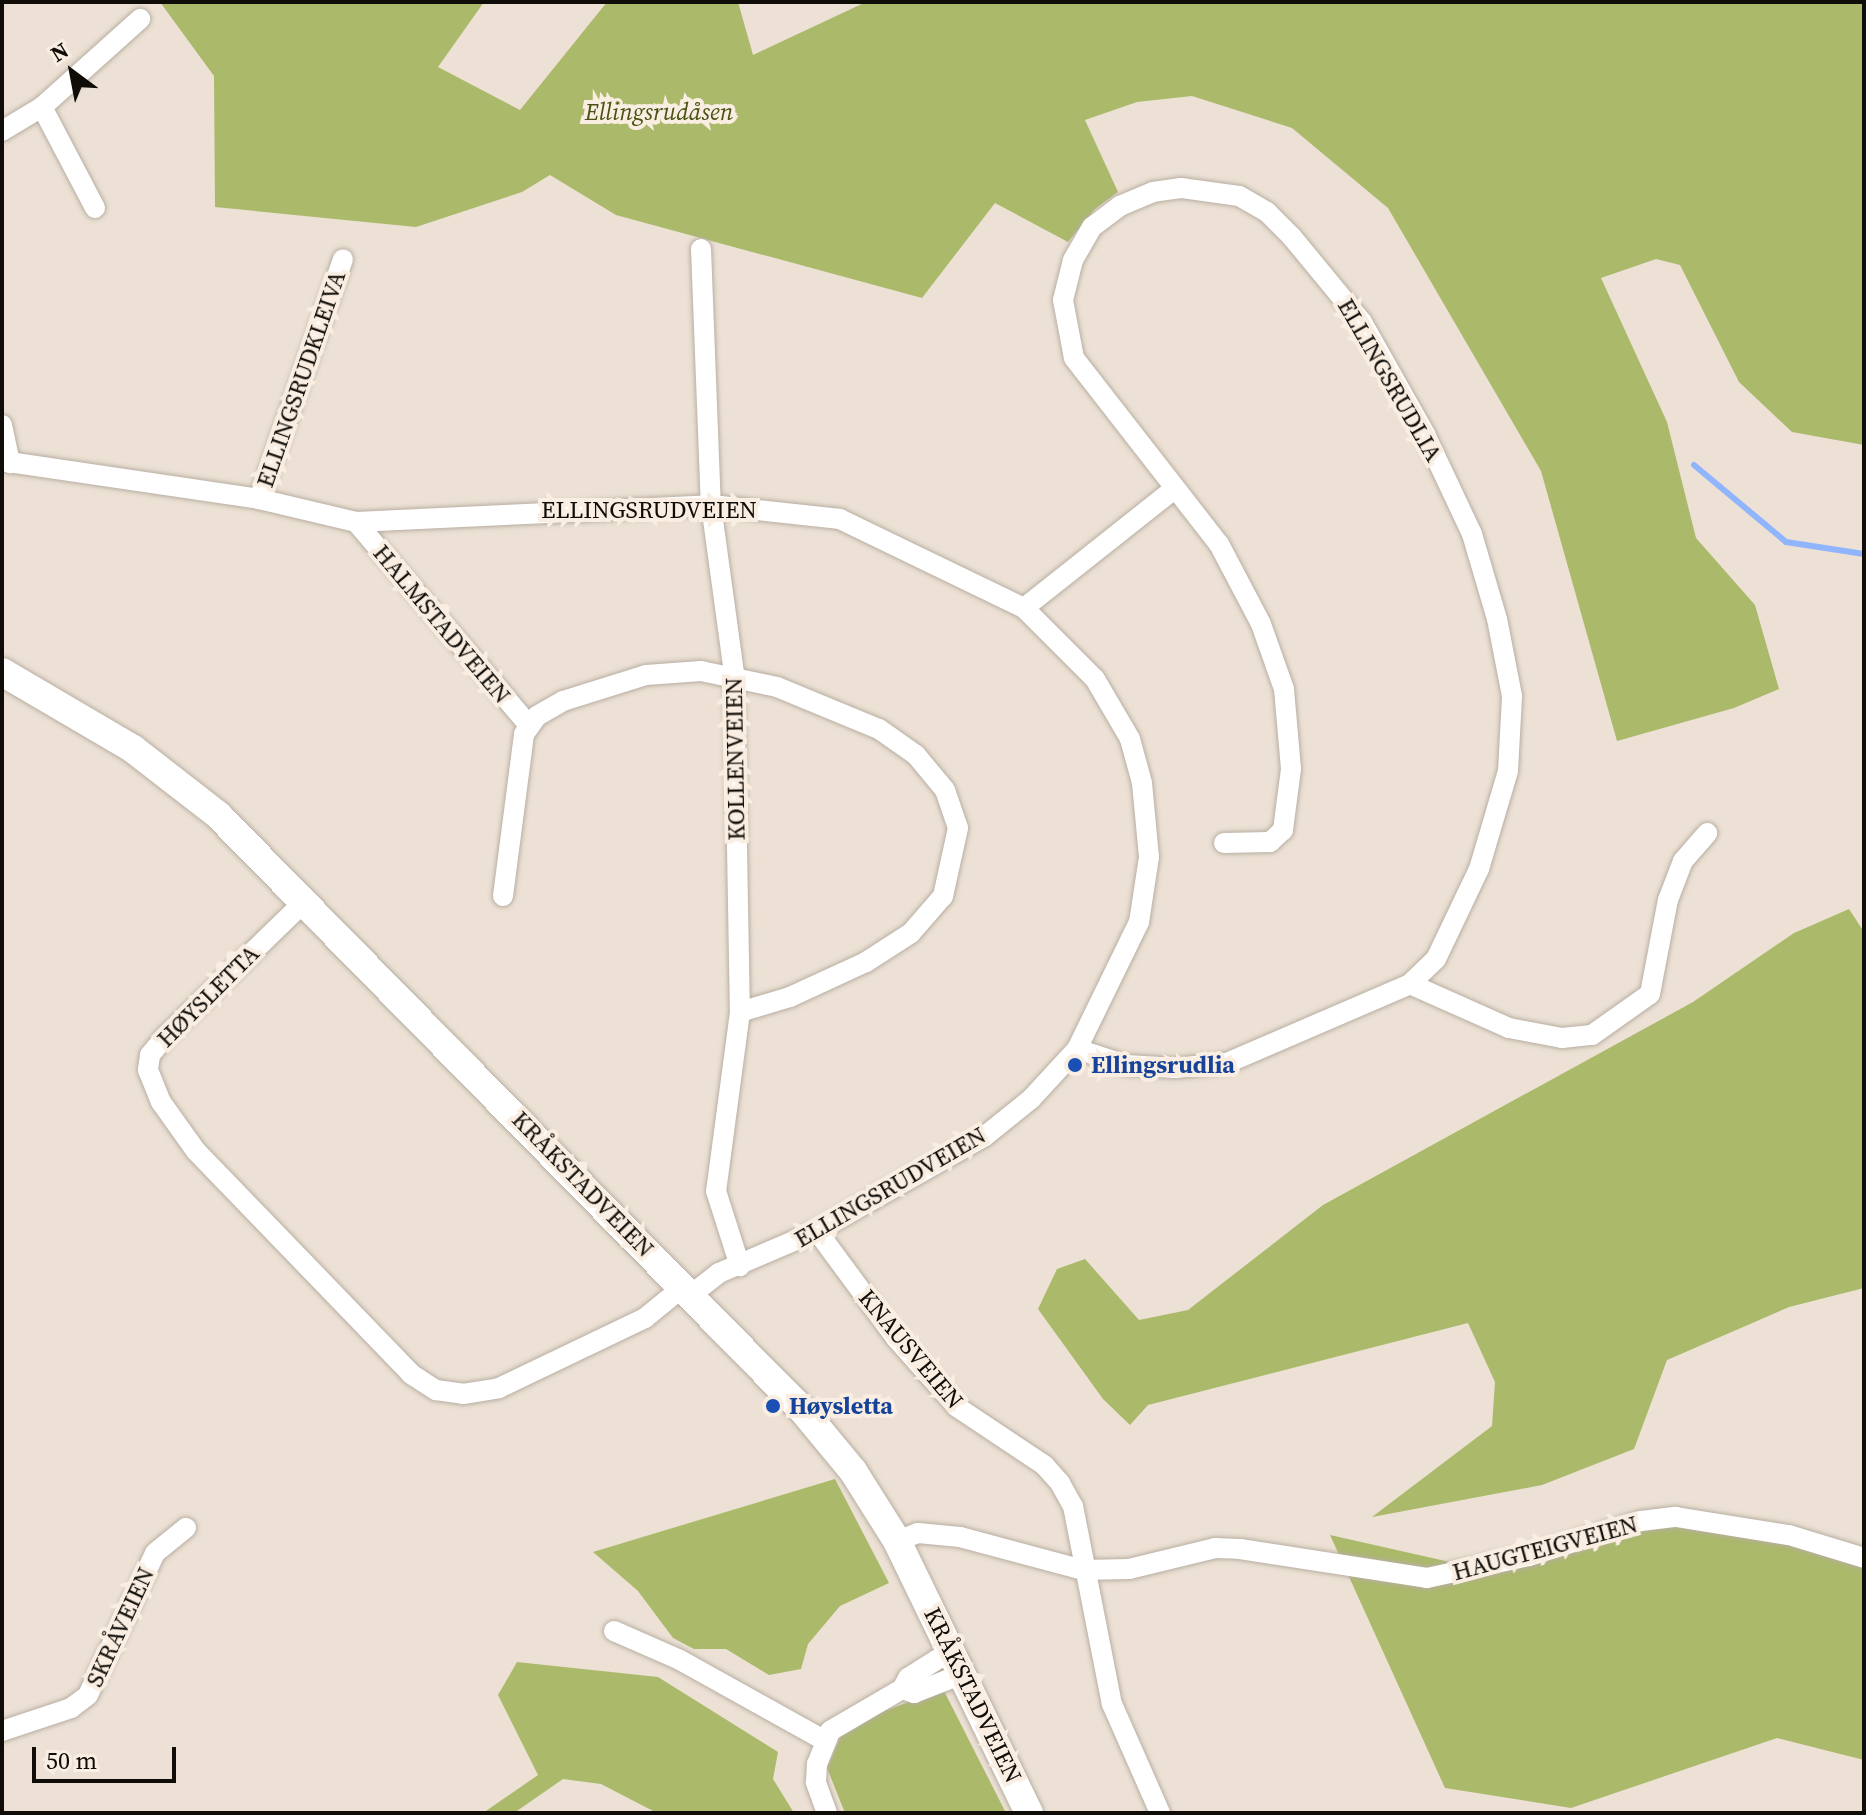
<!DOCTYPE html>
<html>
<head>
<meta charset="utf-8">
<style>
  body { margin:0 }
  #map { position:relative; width:1866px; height:1815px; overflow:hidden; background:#ece1d4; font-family:"Source Serif 4",serif }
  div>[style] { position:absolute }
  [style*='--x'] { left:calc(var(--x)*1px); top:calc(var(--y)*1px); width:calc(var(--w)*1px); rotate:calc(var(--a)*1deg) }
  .green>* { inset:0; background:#abb96b }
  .stream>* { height:6px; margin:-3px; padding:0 3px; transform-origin:3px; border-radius:3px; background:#90b5fd }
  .roads { filter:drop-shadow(0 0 2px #b8aea2) drop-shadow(0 0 2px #b8aea2) }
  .street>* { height:20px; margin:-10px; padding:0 10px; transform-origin:10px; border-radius:10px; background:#fff }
  .secondary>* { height:28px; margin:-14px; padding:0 14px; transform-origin:14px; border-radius:14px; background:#fff }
  .dots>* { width:22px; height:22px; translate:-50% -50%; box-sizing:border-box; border:4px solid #f9eee1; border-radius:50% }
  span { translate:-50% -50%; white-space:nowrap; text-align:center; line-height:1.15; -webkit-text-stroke:8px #f9eee1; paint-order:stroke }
  .park-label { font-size:24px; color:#4a5315; font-style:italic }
  .street-label { font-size:24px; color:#100d09 }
  .transit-label { font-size:24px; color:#164399; font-weight:700 }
  .left { translate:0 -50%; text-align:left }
  .frame { position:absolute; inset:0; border:4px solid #100d09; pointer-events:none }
  .north { position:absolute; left:32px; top:32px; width:80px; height:80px; -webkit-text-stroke:6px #f9eee1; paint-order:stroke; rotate:328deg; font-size:22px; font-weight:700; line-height:32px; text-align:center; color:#100d09 }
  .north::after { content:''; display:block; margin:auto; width:28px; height:36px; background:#100d09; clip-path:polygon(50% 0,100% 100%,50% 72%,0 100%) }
  .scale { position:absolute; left:32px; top:1747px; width:144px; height:36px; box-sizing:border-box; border:4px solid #100d09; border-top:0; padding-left:10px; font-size:24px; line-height:28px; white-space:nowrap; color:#100d09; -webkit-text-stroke:6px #f9eee1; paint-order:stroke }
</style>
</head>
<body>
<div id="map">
  <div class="green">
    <div style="clip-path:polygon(160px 2px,484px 2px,438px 67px,520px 110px,607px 2px,738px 2px,753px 55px,866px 2px,1864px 2px,1864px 445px,1792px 432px,1739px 382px,1680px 265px,1656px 259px,1601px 278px,1667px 422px,1696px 538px,1755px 605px,1779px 689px,1734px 708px,1617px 741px,1541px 471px,1388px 208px,1292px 128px,1192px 96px,1137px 102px,1085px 120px,1118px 192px,1095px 209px,1068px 242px,995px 203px,922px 298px,616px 215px,550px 175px,522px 192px,416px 227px,215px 207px,214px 76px)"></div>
    <div style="clip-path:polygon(1849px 909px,1864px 932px,1864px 1288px,1789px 1307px,1667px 1360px,1634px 1449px,1542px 1485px,1372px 1517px,1492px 1426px,1495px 1382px,1468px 1323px,1148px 1405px,1130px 1425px,1103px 1399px,1038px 1309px,1057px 1269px,1085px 1259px,1139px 1320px,1188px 1310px,1323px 1205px,1693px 1002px,1794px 933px)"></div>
    <div style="clip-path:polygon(835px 1479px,889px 1583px,840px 1606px,808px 1644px,801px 1669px,769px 1675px,726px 1649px,694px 1649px,673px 1638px,638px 1591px,593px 1552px)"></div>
    <div style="clip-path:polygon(1742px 1519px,1864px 1551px,1864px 1760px,1777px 1738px,1571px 1808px,1445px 1788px,1330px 1535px,1472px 1567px,1581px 1530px)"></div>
    <div style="clip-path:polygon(517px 1662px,658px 1677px,778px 1752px,773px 1779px,794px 1813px,657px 1813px,601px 1784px,563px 1779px,514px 1813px,483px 1813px,538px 1775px,498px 1695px)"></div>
    <div style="clip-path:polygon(943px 1689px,1006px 1813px,845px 1813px,827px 1768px,845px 1726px)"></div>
  </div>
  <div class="stream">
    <div style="--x:1694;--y:465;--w:120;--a:39.9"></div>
    <div style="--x:1786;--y:542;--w:79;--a:8.7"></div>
  </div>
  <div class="roads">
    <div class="street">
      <div style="--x:42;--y:107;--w:114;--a:62.3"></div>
      <div style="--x:2;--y:131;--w:47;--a:-31"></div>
      <div style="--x:42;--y:107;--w:132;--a:-41.9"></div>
      <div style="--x:701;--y:249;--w:256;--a:87.8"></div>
      <div style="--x:711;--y:505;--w:171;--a:82.2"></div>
      <div style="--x:734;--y:674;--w:338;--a:89"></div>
      <div style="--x:740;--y:1012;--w:181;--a:97.6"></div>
      <div style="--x:716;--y:1191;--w:79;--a:72.3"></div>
      <div style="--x:2;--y:425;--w:39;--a:78"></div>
      <div style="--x:2;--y:461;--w:260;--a:8.4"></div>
      <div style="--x:259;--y:499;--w:100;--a:13.3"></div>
      <div style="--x:356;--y:522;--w:355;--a:-2.7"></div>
      <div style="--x:711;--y:505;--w:130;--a:6.2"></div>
      <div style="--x:840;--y:519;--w:204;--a:25.8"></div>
      <div style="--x:1024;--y:608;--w:100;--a:45"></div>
      <div style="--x:1095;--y:679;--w:69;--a:59.7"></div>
      <div style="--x:1130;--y:739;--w:46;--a:74.7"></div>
      <div style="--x:1142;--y:783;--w:74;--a:84.6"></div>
      <div style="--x:1149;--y:857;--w:66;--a:98.7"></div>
      <div style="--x:1139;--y:922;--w:141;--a:116"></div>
      <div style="--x:1077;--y:1049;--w:68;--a:132.6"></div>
      <div style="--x:1031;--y:1099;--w:59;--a:141.2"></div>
      <div style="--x:985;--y:1136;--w:193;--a:150.5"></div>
      <div style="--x:817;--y:1231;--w:107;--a:156.8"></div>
      <div style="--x:719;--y:1273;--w:36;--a:142"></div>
      <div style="--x:259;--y:499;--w:254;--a:-70.7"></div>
      <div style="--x:356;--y:522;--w:267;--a:49.6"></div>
      <div style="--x:1024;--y:608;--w:191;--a:-38.4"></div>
      <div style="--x:503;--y:896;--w:163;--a:-82.6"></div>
      <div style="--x:524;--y:734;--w:22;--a:-54"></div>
      <div style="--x:537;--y:716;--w:30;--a:-30"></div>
      <div style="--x:563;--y:701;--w:87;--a:-17.4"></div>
      <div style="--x:646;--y:675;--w:55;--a:-4.2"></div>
      <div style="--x:701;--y:671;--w:78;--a:11.9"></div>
      <div style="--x:777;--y:687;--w:110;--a:22.4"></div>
      <div style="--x:879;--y:729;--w:45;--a:35.1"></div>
      <div style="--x:916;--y:755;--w:45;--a:50.4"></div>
      <div style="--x:945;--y:790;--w:40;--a:71.1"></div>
      <div style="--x:958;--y:828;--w:70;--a:102.4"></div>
      <div style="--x:943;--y:896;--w:49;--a:130.9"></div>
      <div style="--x:911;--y:933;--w:54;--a:147.2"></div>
      <div style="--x:866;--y:962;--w:84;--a:155.3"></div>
      <div style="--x:790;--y:997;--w:52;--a:163.3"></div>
      <div style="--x:305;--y:901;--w:195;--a:135.8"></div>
      <div style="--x:165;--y:1037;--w:23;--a:130"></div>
      <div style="--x:150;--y:1055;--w:15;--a:98"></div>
      <div style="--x:148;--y:1070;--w:35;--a:68"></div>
      <div style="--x:161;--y:1102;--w:60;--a:54.5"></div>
      <div style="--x:196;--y:1151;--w:310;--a:46"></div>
      <div style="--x:411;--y:1374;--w:30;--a:33"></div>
      <div style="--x:436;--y:1390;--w:27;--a:8"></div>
      <div style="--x:463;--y:1394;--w:36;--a:-9"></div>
      <div style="--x:499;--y:1388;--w:162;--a:-25.6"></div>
      <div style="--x:645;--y:1318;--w:49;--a:-39.2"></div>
      <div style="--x:1410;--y:984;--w:108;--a:24"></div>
      <div style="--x:1509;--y:1028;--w:54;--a:10.7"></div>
      <div style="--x:1562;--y:1038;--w:30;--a:-6"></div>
      <div style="--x:1592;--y:1035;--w:71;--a:-35.3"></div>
      <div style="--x:1650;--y:994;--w:96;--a:-79.2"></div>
      <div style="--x:1668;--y:900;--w:42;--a:-69"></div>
      <div style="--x:1683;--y:861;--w:37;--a:-49"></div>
      <div style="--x:1077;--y:1049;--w:52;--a:18.1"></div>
      <div style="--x:1126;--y:1065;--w:49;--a:3.5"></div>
      <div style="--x:1175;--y:1068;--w:52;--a:-5.5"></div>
      <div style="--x:1227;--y:1063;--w:199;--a:-23.3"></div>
      <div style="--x:1410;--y:984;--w:36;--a:-44"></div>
      <div style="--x:1436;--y:959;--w:100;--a:-64.5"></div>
      <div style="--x:1479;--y:869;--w:102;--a:-73.5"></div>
      <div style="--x:1508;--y:771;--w:75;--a:-86.9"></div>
      <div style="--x:1512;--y:696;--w:78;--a:-101"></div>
      <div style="--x:1497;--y:619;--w:89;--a:-106.4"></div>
      <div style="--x:1472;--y:534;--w:110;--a:-115.2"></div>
      <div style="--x:1425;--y:434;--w:129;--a:-119.4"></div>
      <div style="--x:1362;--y:322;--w:110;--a:-129.5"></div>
      <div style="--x:1292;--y:237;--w:35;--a:-135"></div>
      <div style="--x:1267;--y:212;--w:32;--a:-150"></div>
      <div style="--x:1239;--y:196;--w:59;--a:-172.1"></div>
      <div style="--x:1181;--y:188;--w:28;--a:172"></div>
      <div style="--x:1153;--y:192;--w:36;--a:157"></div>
      <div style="--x:1120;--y:206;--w:35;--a:143"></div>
      <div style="--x:1092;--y:227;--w:38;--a:120"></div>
      <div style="--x:1073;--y:260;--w:41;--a:104"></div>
      <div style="--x:1063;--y:300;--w:59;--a:79.3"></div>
      <div style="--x:1074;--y:358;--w:236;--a:52.1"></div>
      <div style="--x:1219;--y:544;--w:90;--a:62.3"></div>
      <div style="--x:1261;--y:624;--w:69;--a:70.5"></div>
      <div style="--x:1284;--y:689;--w:80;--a:85"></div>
      <div style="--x:1291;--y:769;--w:62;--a:97.5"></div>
      <div style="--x:1283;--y:830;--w:18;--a:137"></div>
      <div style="--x:1270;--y:842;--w:46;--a:178.8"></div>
      <div style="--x:817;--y:1231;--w:133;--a:53.6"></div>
      <div style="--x:896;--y:1338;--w:92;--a:48.5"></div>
      <div style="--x:957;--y:1407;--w:105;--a:33.7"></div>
      <div style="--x:1044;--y:1465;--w:24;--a:48"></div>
      <div style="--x:1060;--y:1483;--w:26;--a:61"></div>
      <div style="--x:1073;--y:1506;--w:202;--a:78.9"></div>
      <div style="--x:1112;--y:1704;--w:119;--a:66.2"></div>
      <div style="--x:897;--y:1541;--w:22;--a:-21"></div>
      <div style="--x:918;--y:1533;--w:42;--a:5.4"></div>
      <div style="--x:960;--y:1537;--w:127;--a:15"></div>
      <div style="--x:1083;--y:1570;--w:46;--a:-1.2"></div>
      <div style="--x:1129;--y:1569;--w:89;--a:-13.7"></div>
      <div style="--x:1215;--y:1548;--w:25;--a:2"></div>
      <div style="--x:1240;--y:1549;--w:189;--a:8.8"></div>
      <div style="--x:1427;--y:1578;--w:104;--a:-12.2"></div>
      <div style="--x:1529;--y:1556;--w:117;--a:-17.4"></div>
      <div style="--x:1641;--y:1521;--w:35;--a:-7"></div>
      <div style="--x:1676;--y:1517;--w:114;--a:9.1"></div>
      <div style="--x:1789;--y:1535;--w:78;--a:17"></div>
      <div style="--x:614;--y:1631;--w:72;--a:23.7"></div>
      <div style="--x:680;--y:1660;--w:165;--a:29.1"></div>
      <div style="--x:902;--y:1689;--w:13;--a:18"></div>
      <div style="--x:914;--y:1693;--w:52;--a:-21.6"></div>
      <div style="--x:2;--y:1731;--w:73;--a:-18.4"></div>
      <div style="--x:71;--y:1708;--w:21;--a:-37"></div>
      <div style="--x:88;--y:1695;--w:157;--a:-64.7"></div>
      <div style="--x:155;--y:1553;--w:40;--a:-39"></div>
      <div style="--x:827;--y:1813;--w:33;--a:-110"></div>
      <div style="--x:816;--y:1782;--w:18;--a:-87"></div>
      <div style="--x:817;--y:1764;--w:35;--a:-68"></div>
      <div style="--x:830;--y:1731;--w:83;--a:-30.3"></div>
      <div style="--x:902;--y:1689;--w:13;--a:-61"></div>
      <div style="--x:908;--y:1678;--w:52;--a:-32.5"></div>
    </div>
    <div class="secondary">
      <div style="--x:2;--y:672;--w:152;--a:30.4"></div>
      <div style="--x:133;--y:749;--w:108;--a:37.8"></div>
      <div style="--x:218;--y:815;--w:838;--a:45.53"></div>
      <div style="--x:805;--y:1413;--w:75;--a:50.4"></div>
      <div style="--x:853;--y:1471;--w:83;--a:57.8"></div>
      <div style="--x:897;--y:1541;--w:302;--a:64.1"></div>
    </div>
  </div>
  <div class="dots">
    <div style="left:1075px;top:1065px;background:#1a4fb4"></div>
    <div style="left:773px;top:1406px;background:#1a4fb4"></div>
  </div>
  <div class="park-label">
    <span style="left:659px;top:112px">Ellingsrudåsen</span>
  </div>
  <div class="street-label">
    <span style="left:301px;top:379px;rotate:-71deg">ELLINGSRUDKLEIVA</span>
    <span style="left:1390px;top:380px;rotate:60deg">ELLINGSRUDLIA</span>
    <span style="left:649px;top:510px">ELLINGSRUDVEIEN</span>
    <span style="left:442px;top:624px;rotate:50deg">HALMSTADVEIEN</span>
    <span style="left:735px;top:759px;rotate:-91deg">KOLLENVEIEN</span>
    <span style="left:208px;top:996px;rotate:-45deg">HØYSLETTA</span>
    <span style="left:583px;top:1184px;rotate:46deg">KRÅKSTADVEIEN</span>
    <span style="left:890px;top:1187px;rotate:-30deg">ELLINGSRUDVEIEN</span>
    <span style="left:911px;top:1349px;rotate:50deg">KNAUSVEIEN</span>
    <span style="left:1545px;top:1548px;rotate:-15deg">HAUGTEIGVEIEN</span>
    <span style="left:120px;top:1627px;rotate:-65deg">SKRÅVEIEN</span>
    <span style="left:973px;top:1695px;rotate:64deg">KRÅKSTADVEIEN</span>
  </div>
  <div class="transit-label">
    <span class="left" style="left:1091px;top:1065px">Ellingsrudlia</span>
    <span class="left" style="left:789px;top:1406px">Høysletta</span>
  </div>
  <div class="frame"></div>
  <div class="north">N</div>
  <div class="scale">50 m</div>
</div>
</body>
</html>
